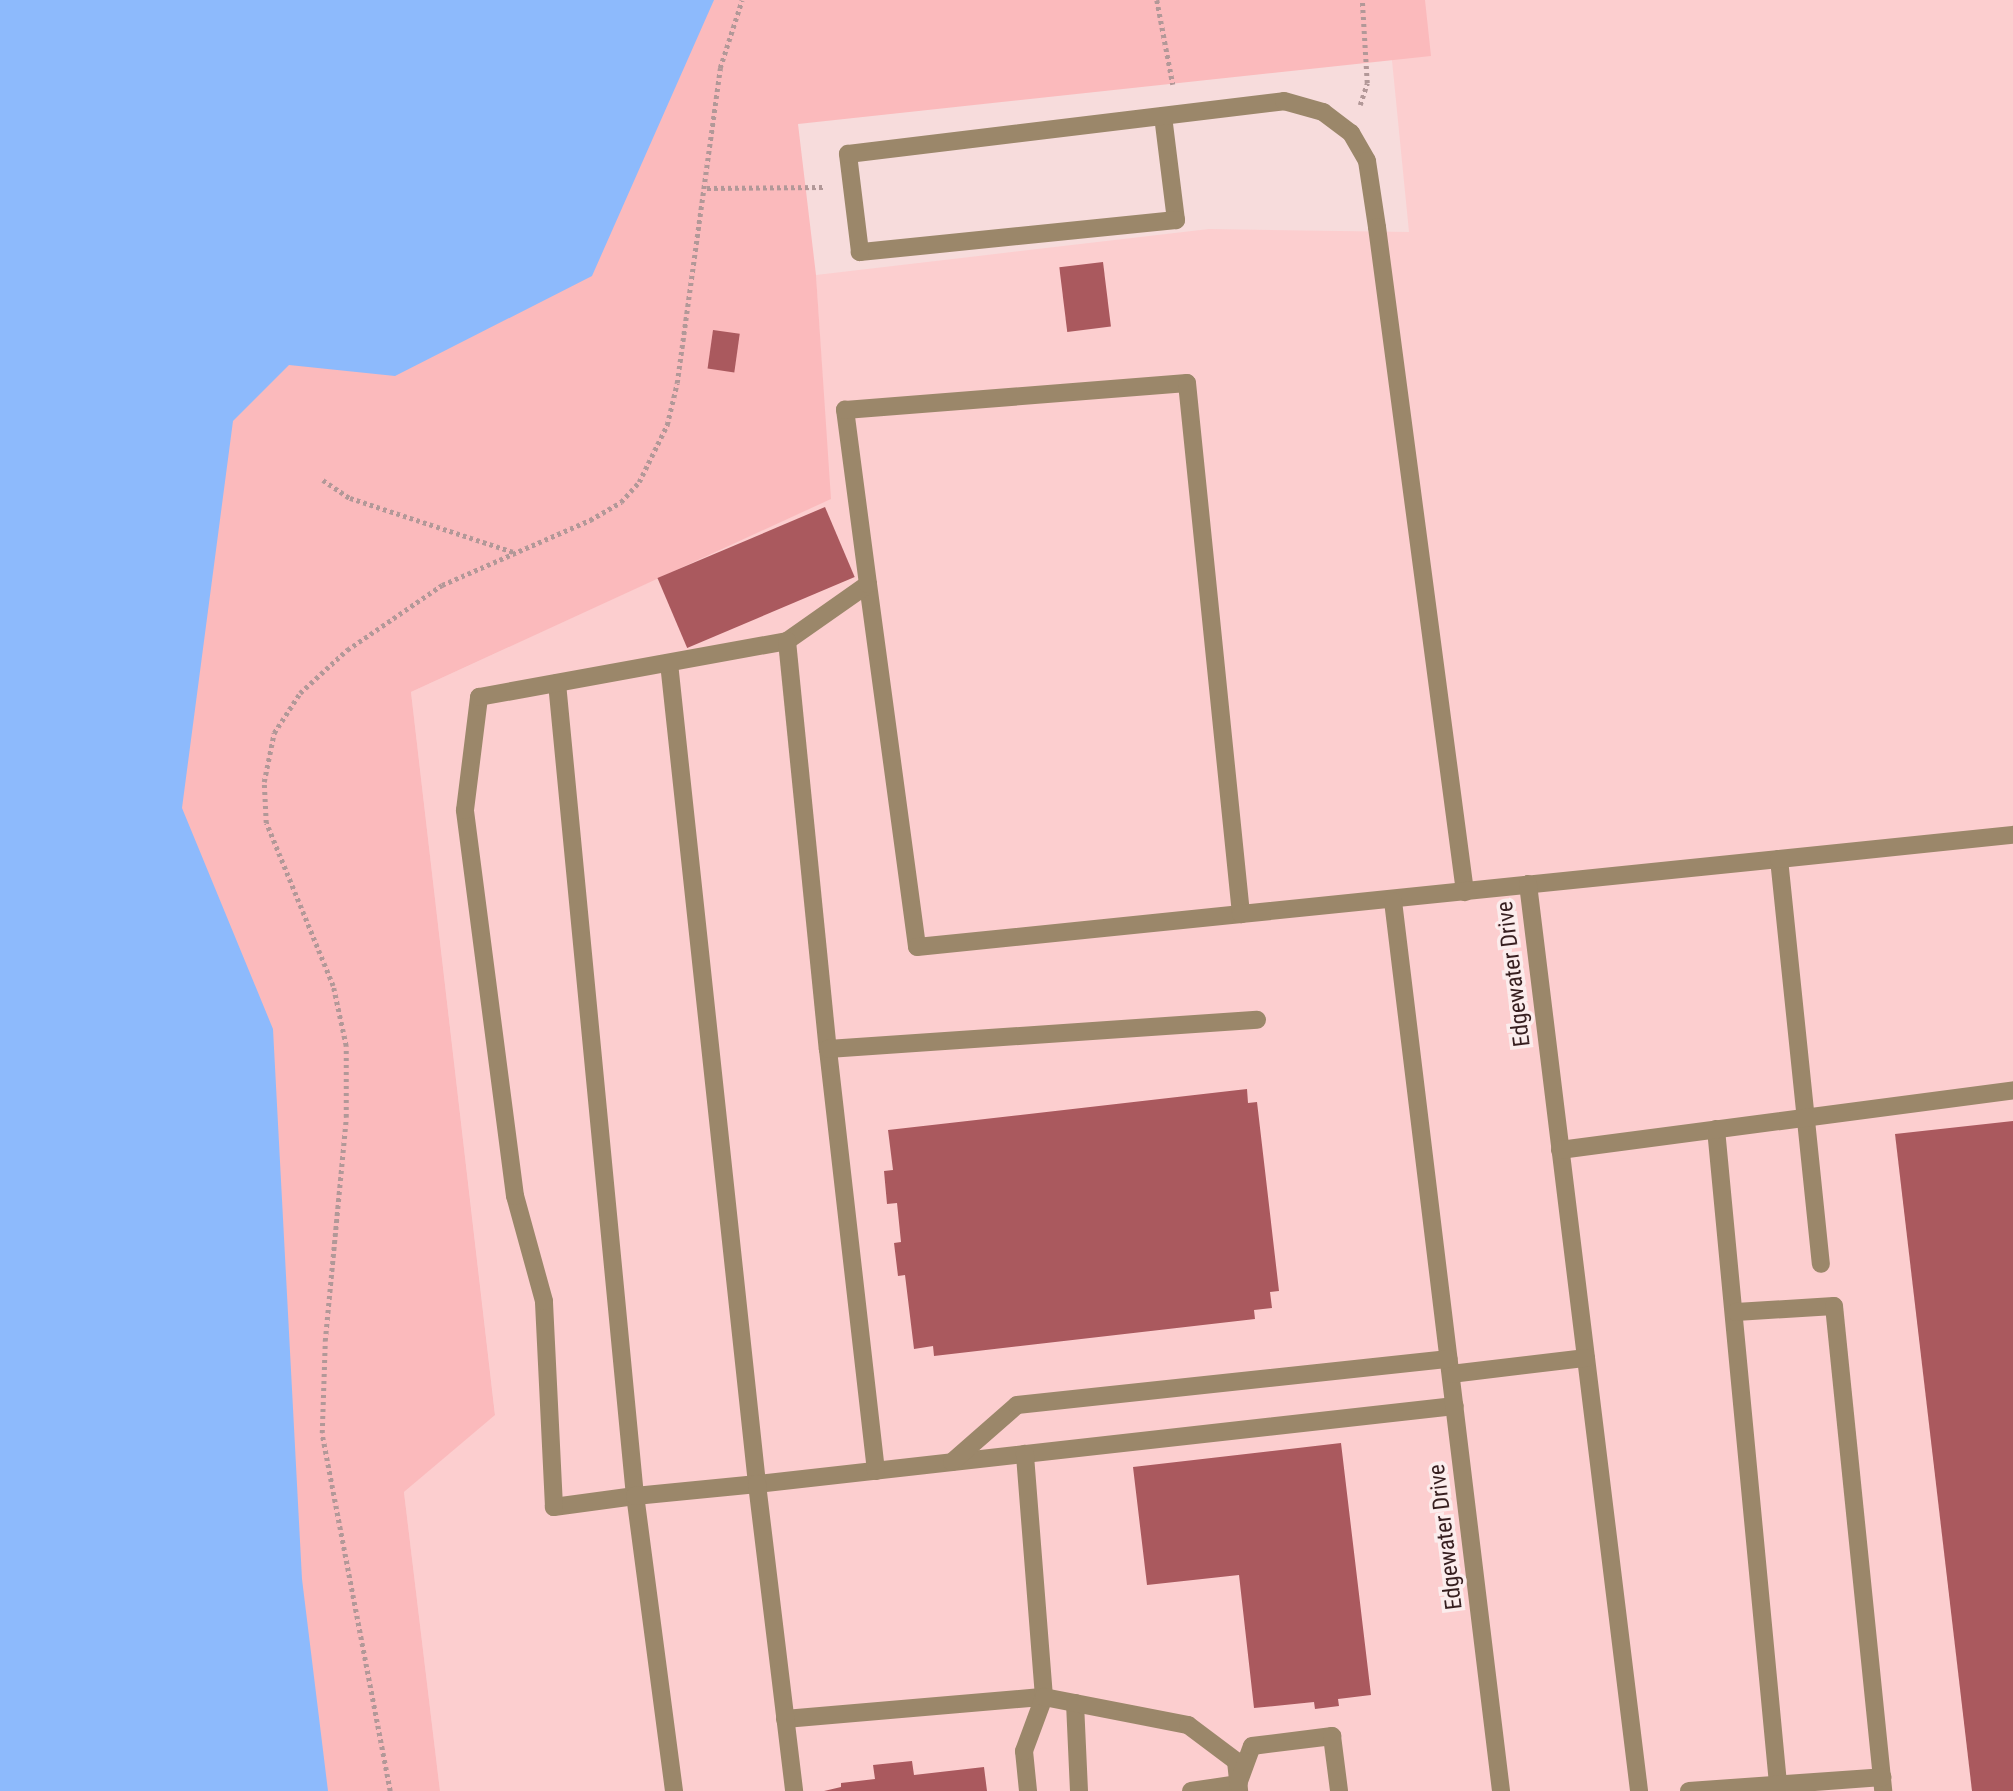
<!DOCTYPE html>
<html>
<head>
<meta charset="utf-8">
<style>
  body { margin:0 }
  #map { position:relative; width:2013px; height:1791px; overflow:hidden; background:#f7dcdc; font-family:"Roboto Condensed",sans-serif }
  div>[style] { position:absolute }
  [style*='--x'] { left:calc(var(--x)*1px); top:calc(var(--y)*1px); width:calc(var(--w)*1px); rotate:calc(var(--a)*1deg) }
  .built>* { inset:0; background:#fccecf }
  .green>* { inset:0; background:#fbbabc }
  .water>* { inset:0; background:#8dbafc }
  .building>* { inset:0; background:#aa595e; transform-origin:0 0 }
  .path>* { height:4.5px; margin-top:-2.25px; transform-origin:0; background:repeating-linear-gradient(90deg,#b29898 0 3.5px,transparent 0 7px) }
  .minor>* { height:18px; margin:-9px; padding:0 9px; transform-origin:9px; border-radius:9px; background:#9b876a }
  span { translate:-50% -50%; white-space:nowrap; text-align:center; line-height:1.15; -webkit-text-stroke:7px #fbeded; paint-order:stroke }
  .street-label { font-size:23px; color:#361e1f }
</style>
</head>
<body>
<div id="map">
  <div class="built">
    <div style="clip-path:polygon(1386px 0,2013px 0,2013px 1791px,440px 1791px,404px 1492px,495px 1414px,411px 692px,830px 499px,816px 275px,1209px 229px,1409px 232px)"></div>
  </div>
  <div class="green">
    <div style="clip-path:polygon(0 0,1425px 0,1431px 56px,798px 124px,816px 275px,831px 499px,411px 692px,495px 1415px,404px 1492px,440px 1791px,0 1791px)"></div>
  </div>
  <div class="water">
    <div style="clip-path:polygon(0 0,714px 0,592px 276px,395px 376px,289px 365px,233px 421px,182px 808px,273px 1029px,302px 1579px,328px 1791px,0 1791px)"></div>
  </div>
  <div class="building">
    <div style="left:1103px;top:262px;width:65px;height:44px;rotate:83deg"></div>
    <div style="left:713px;top:330px;width:27px;height:39px;rotate:8deg"></div>
    <div style="left:825px;top:507px;width:76px;height:182px;rotate:67deg"></div>
    <div style="clip-path:polygon(1247px 1089px,1248px 1103px,1257px 1102px,1279px 1291px,1270px 1292px,1272px 1308px,1254px 1310px,1255px 1319px,934px 1356px,933px 1346px,914px 1349px,905px 1275px,898px 1276px,894px 1243px,901px 1242px,897px 1203px,887px 1204px,884px 1171px,893px 1170px,888px 1130px)"></div>
    <div style="clip-path:polygon(2013px 1121px,2013px 1791px,1972px 1791px,1895px 1134px)"></div>
    <div style="clip-path:polygon(1341px 1443px,1371px 1695px,1338px 1699px,1339px 1706px,1315px 1709px,1314px 1702px,1254px 1708px,1239px 1575px,1147px 1585px,1133px 1467px)"></div>
    <div style="clip-path:polygon(912px 1761px,914px 1775px,984px 1767px,987px 1791px,824px 1791px,841px 1787px,841px 1783px,875px 1779px,873px 1765px)"></div>
  </div>
  <div class="path">
    <div style="--x:1157;--y:0;--w:86;--a:79.3"></div>
    <div style="--x:1360;--y:105;--w:23;--a:-72"></div>
    <div style="--x:1367;--y:83;--w:83;--a:-93.4"></div>
    <div style="--x:707;--y:188;--w:117;--a:-0.5"></div>
    <div style="--x:323;--y:480;--w:32;--a:34"></div>
    <div style="--x:350;--y:498;--w:172;--a:18.3"></div>
    <div style="--x:390;--y:1791;--w:364;--a:-100.8"></div>
    <div style="--x:322;--y:1433;--w:92;--a:-88.1"></div>
    <div style="--x:325;--y:1341;--w:225;--a:-84.6"></div>
    <div style="--x:346;--y:1117;--w:71;--a:-90"></div>
    <div style="--x:346;--y:1046;--w:61;--a:-102.2"></div>
    <div style="--x:333;--y:986;--w:176;--a:-112.3"></div>
    <div style="--x:266;--y:823;--w:41;--a:-92.8"></div>
    <div style="--x:264;--y:782;--w:50;--a:-78.5"></div>
    <div style="--x:274;--y:733;--w:48;--a:-57"></div>
    <div style="--x:300;--y:693;--w:64;--a:-42.5"></div>
    <div style="--x:347;--y:650;--w:115;--a:-34.4"></div>
    <div style="--x:442;--y:585;--w:162;--a:-23.7"></div>
    <div style="--x:590;--y:520;--w:36;--a:-30"></div>
    <div style="--x:621;--y:502;--w:27;--a:-48"></div>
    <div style="--x:639;--y:482;--w:64;--a:-63.8"></div>
    <div style="--x:667;--y:425;--w:43;--a:-76.6"></div>
    <div style="--x:677;--y:383;--w:318;--a:-82.2"></div>
    <div style="--x:720;--y:68;--w:71;--a:-72.1"></div>
  </div>
  <div class="minor">
    <div style="--x:1163;--y:116;--w:105;--a:82.9"></div>
    <div style="--x:1176;--y:220;--w:318;--a:174.2"></div>
    <div style="--x:860;--y:252;--w:99;--a:-97"></div>
    <div style="--x:848;--y:154;--w:439;--a:-6.9"></div>
    <div style="--x:1284;--y:101;--w:41;--a:15.8"></div>
    <div style="--x:1323;--y:112;--w:35;--a:37"></div>
    <div style="--x:1351;--y:133;--w:32;--a:60"></div>
    <div style="--x:1367;--y:161;--w:67;--a:81.4"></div>
    <div style="--x:1377;--y:227;--w:671;--a:82.46"></div>
    <div style="--x:868;--y:584;--w:366;--a:82.3"></div>
    <div style="--x:917;--y:947;--w:326;--a:-5.8"></div>
    <div style="--x:787;--y:641;--w:99;--a:-35.1"></div>
    <div style="--x:868;--y:584;--w:176;--a:-97.5"></div>
    <div style="--x:845;--y:410;--w:343;--a:-4.5"></div>
    <div style="--x:1187;--y:383;--w:534;--a:84.19"></div>
    <div style="--x:1241;--y:914;--w:541;--a:-5.84"></div>
    <div style="--x:1779;--y:859;--w:407;--a:84.1"></div>
    <div style="--x:669;--y:663;--w:826;--a:83.88"></div>
    <div style="--x:757;--y:1484;--w:702;--a:-6.38"></div>
    <div style="--x:557;--y:683;--w:817;--a:84.52"></div>
    <div style="--x:635;--y:1496;--w:82;--a:172.3"></div>
    <div style="--x:554;--y:1507;--w:206;--a:-92.8"></div>
    <div style="--x:544;--y:1301;--w:109;--a:-105.4"></div>
    <div style="--x:515;--y:1196;--w:389;--a:-97.4"></div>
    <div style="--x:465;--y:810;--w:114;--a:-82.9"></div>
    <div style="--x:479;--y:697;--w:313;--a:-10.3"></div>
    <div style="--x:787;--y:641;--w:410;--a:84.3"></div>
    <div style="--x:1779;--y:859;--w:235;--a:-5.9"></div>
    <div style="--x:1528;--y:884;--w:914;--a:83.02"></div>
    <div style="--x:1393;--y:901;--w:897;--a:83.08"></div>
    <div style="--x:1716;--y:1129;--w:658;--a:84.59"></div>
    <div style="--x:1560;--y:1150;--w:457;--a:-7.5"></div>
    <div style="--x:1736;--y:1312;--w:98;--a:-3.5"></div>
    <div style="--x:1834;--y:1306;--w:487;--a:84.2"></div>
    <div style="--x:1451;--y:1374;--w:136;--a:-6.8"></div>
    <div style="--x:952;--y:1462;--w:86;--a:-41.2"></div>
    <div style="--x:1017;--y:1405;--w:434;--a:-6.1"></div>
    <div style="--x:876;--y:1471;--w:425;--a:-96.5"></div>
    <div style="--x:828;--y:1049;--w:430;--a:-3.9"></div>
    <div style="--x:1075;--y:1703;--w:88;--a:87.4"></div>
    <div style="--x:785;--y:1719;--w:260;--a:-4.9"></div>
    <div style="--x:1044;--y:1697;--w:244;--a:-94.5"></div>
    <div style="--x:674;--y:1791;--w:298;--a:-97.5"></div>
    <div style="--x:635;--y:1496;--w:123;--a:-5.6"></div>
    <div style="--x:757;--y:1484;--w:309;--a:83.1"></div>
    <div style="--x:1028;--y:1791;--w:40;--a:-95.7"></div>
    <div style="--x:1024;--y:1751;--w:58;--a:-69.7"></div>
    <div style="--x:1044;--y:1697;--w:147;--a:11"></div>
    <div style="--x:1188;--y:1725;--w:60;--a:36.9"></div>
    <div style="--x:1236;--y:1761;--w:30;--a:84"></div>
    <div style="--x:1191;--y:1791;--w:48;--a:-8.5"></div>
    <div style="--x:1238;--y:1784;--w:40;--a:-69.8"></div>
    <div style="--x:1252;--y:1746;--w:81;--a:-7.1"></div>
    <div style="--x:1332;--y:1736;--w:55;--a:82.7"></div>
    <div style="--x:1689;--y:1791;--w:194;--a:-4.1"></div>
  </div>
  <div class="street-label">
    <span style="left:1514px;top:974px;rotate:-97deg">Edgewater Drive</span>
    <span style="left:1446px;top:1537px;rotate:-97deg">Edgewater Drive</span>
  </div>
</div>
</body>
</html>
